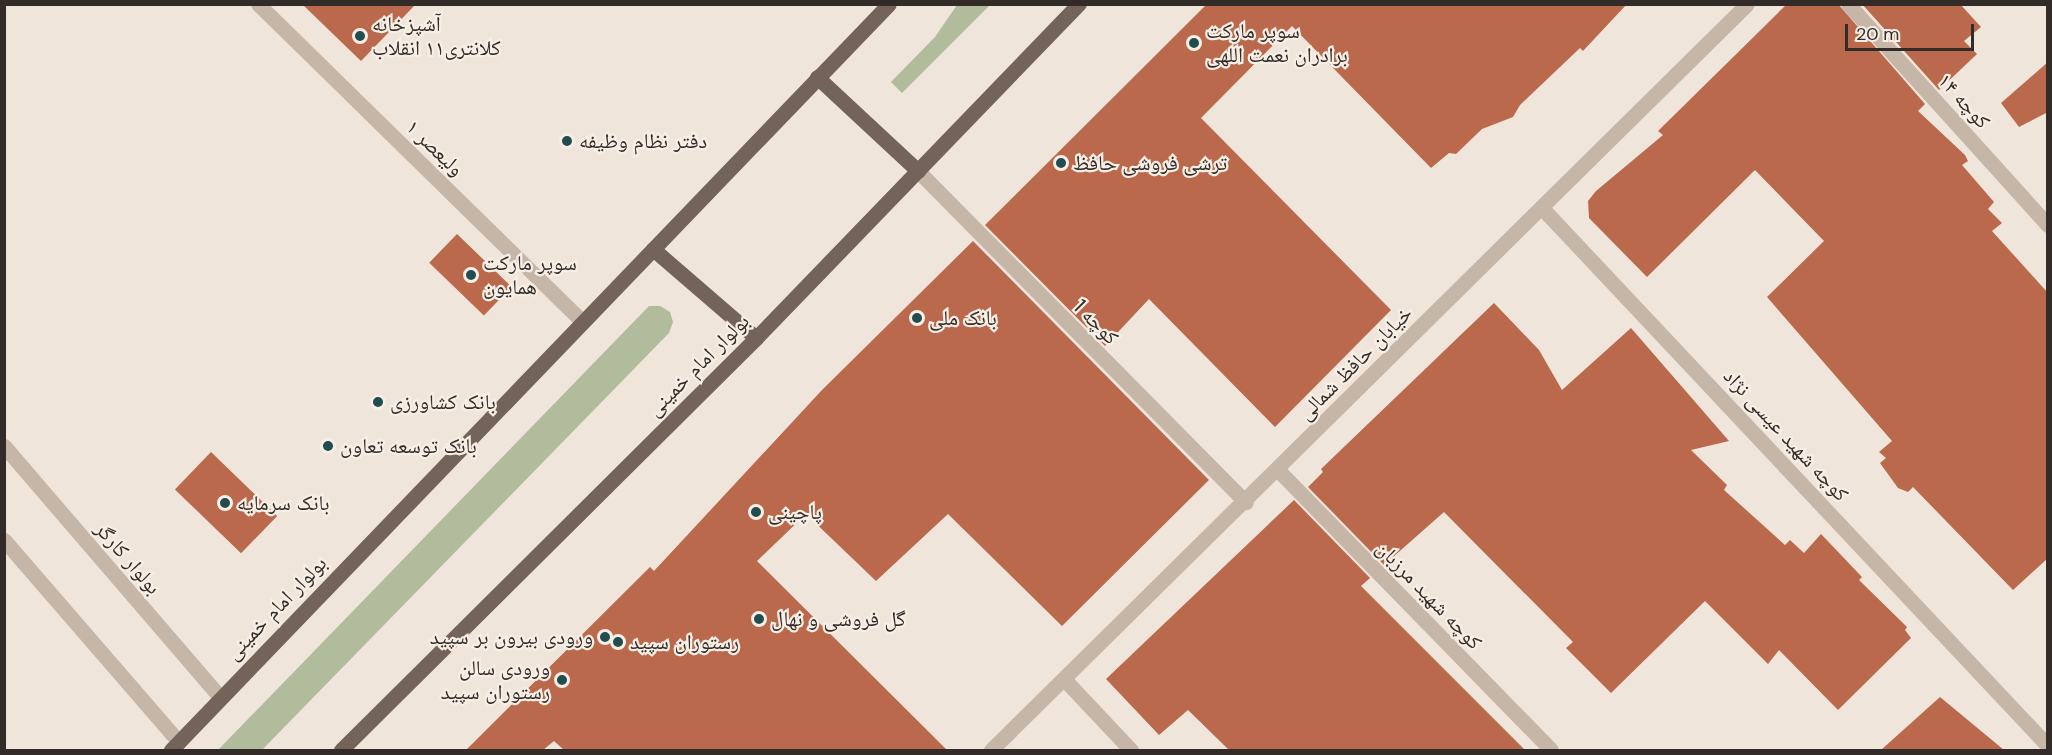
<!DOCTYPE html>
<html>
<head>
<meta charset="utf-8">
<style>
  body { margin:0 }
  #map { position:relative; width:2052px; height:755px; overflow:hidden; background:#efe5da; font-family:"DM Sans","Noto Naskh Arabic",sans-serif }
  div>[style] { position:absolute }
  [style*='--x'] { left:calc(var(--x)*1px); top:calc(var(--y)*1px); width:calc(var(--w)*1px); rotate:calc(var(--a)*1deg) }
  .green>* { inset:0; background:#b1bc9c }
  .building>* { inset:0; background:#ba694d; transform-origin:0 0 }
  .minor>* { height:15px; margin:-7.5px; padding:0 7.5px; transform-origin:7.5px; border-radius:7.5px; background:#c6b6a7 }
  .major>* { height:15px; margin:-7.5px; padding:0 7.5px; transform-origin:7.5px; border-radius:7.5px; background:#736359 }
  .dots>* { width:16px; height:16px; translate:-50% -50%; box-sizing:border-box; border:3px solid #f7efe6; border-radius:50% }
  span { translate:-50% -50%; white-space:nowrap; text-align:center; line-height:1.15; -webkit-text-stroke:4.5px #f7efe6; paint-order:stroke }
  .poi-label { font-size:21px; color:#332b27 }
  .left { translate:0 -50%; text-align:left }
  .right { translate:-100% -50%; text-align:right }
  .street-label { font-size:21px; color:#332b27 }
  .frame { position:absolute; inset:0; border:6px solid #332b27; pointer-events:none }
  .scale { position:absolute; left:1845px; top:24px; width:129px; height:27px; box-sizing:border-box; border:3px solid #332b27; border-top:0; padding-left:8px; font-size:18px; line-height:21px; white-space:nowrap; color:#332b27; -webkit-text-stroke:4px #f7efe6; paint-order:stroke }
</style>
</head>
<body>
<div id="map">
  <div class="green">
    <div style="clip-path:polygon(957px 5px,990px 5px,902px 93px,891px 82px,935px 37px)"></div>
    <div style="clip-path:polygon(649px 306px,660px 306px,670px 312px,673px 322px,669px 333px,262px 750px,218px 750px)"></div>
  </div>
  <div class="building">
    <div style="clip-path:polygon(302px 4px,416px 4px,361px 61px)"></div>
    <div style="clip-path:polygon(1207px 4px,1627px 4px,1583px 51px,1580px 48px,1520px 105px,1513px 117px,1482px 129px,1456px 154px,1449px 153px,1431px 168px,1292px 26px,1201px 118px,1391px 310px,1275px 427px,1149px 299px,1105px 346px,985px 225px)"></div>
    <div style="clip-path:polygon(1787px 4px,1838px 4px,1925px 104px,1918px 111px,1965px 155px,1968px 161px,1962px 165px,1994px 202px,1988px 209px,2002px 223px,1992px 231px,2048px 293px,2048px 558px,2013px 590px,1913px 487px,1908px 492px,1898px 488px,1880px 463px,1886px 458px,1879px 452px,1892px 441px,1767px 297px,1824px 241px,1755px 170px,1647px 277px,1589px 218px,1588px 201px,1596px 191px,1663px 135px,1658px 131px)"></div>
    <div style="clip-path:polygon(1862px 4px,1960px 4px,1981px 27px,1964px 41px,1977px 54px,1939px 90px)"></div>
    <div style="clip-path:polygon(2048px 62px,2048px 112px,2019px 127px,2001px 103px)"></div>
    <div style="left:457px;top:234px;width:76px;height:40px;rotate:44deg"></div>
    <div style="clip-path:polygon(973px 241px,1209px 480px,1062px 626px,948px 514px,876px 581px,806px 514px,757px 561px,947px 750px,564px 750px,554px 741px,543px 750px,466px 750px,650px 567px,654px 571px,822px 390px)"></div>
    <div style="clip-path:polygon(1494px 303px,1539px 350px,1562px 390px,1631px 328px,1729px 441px,1691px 450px,1727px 485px,1724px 490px,1785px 545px,1790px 540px,1804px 553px,1821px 534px,1862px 577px,1859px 580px,1907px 627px,1905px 630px,1911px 638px,1838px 710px,1779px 650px,1768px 664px,1705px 601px,1611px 693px,1566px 648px,1573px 642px,1444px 512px,1384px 565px,1308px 487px,1323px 472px,1321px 469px)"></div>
    <div style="left:211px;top:452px;width:92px;height:52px;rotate:44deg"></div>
    <div style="clip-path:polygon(1294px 500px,1370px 578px,1361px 586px,1525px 750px,1229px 750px,1188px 710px,1159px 735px,1106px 679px)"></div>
    <div style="clip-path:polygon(1940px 697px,2004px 750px,1881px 750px)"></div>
  </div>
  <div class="minor">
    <div style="--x:258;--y:4;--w:453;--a:44.4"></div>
    <div style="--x:1848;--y:4;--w:298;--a:47.9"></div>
    <div style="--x:918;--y:171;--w:466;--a:45.3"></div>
    <div style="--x:1542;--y:208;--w:739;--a:46.76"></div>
    <div style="--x:4;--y:446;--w:331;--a:49.3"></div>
    <div style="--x:1277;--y:469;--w:392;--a:45.7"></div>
    <div style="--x:4;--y:540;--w:267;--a:49.1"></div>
    <div style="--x:1064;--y:679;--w:98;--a:46.7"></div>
    <div style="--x:991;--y:750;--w:1062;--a:-44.62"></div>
  </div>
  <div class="major">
    <div style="--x:817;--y:77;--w:138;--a:42.9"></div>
    <div style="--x:653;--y:249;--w:136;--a:40.8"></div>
    <div style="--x:171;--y:750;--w:1035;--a:-46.1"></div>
    <div style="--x:341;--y:750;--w:585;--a:-44.79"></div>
    <div style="--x:756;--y:338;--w:465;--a:-46"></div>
  </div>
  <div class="dots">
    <div style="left:360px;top:36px;background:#214c50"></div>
    <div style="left:1194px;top:43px;background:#214c50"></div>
    <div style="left:567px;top:141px;background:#214c50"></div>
    <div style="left:1061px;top:163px;background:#214c50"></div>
    <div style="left:471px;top:275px;background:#214c50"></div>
    <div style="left:917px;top:318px;background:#214c50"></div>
    <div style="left:378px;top:402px;background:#214c50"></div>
    <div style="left:328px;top:446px;background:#214c50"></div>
    <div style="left:225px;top:503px;background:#214c50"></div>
    <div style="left:756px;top:512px;background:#214c50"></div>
    <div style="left:759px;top:619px;background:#214c50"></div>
    <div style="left:605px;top:637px;background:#214c50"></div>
    <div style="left:618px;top:642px;background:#214c50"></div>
    <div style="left:562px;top:680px;background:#214c50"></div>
  </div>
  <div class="poi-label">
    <span class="left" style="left:372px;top:36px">آشپزخانه<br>کلانتری۱۱ انقلاب</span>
    <span class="left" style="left:1206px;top:43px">سوپر مارکت<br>برادران نعمت اللهی</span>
    <span class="left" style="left:579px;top:141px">دفتر نظام وظیفه</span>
    <span class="left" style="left:1073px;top:163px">ترشی فروشی حافظ</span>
    <span class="left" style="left:483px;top:275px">سوپر مارکت<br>همایون</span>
    <span class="left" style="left:929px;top:318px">بانک ملی</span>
    <span class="left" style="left:390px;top:402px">بانک کشاورزی</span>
    <span class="left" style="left:340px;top:446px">بانک توسعه تعاون</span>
    <span class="left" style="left:237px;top:503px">بانک سرمایه</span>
    <span class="left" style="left:768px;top:512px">پاچینی</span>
    <span class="left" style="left:771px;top:619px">گل فروشی و نهال</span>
    <span class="right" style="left:593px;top:637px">ورودی بیرون بر سپید</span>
    <span class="left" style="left:630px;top:642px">رستوران سپید</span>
    <span class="right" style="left:550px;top:680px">ورودی سالن<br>رستوران سپید</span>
  </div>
  <div class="street-label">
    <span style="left:1964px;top:101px;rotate:48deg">کوچه ۱۴</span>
    <span style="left:435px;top:148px;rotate:44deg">ولیعصر ۱</span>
    <span style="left:1096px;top:322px;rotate:45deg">کوچه 1</span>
    <span style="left:1355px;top:363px;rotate:-45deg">خیابان حافظ شمالی</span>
    <span style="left:698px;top:365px;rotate:-45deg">بولوار امام خمینی</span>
    <span style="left:1786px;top:435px;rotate:47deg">کوچه شهید عیسی نژاد</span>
    <span style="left:128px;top:558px;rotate:49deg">بولوار کارگر</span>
    <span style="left:1429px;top:595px;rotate:46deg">کوچه شهید مرزبان</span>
    <span style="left:276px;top:608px;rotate:-46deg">بولوار امام خمینی</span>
  </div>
  <div class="frame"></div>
  <div class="scale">20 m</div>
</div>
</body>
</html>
